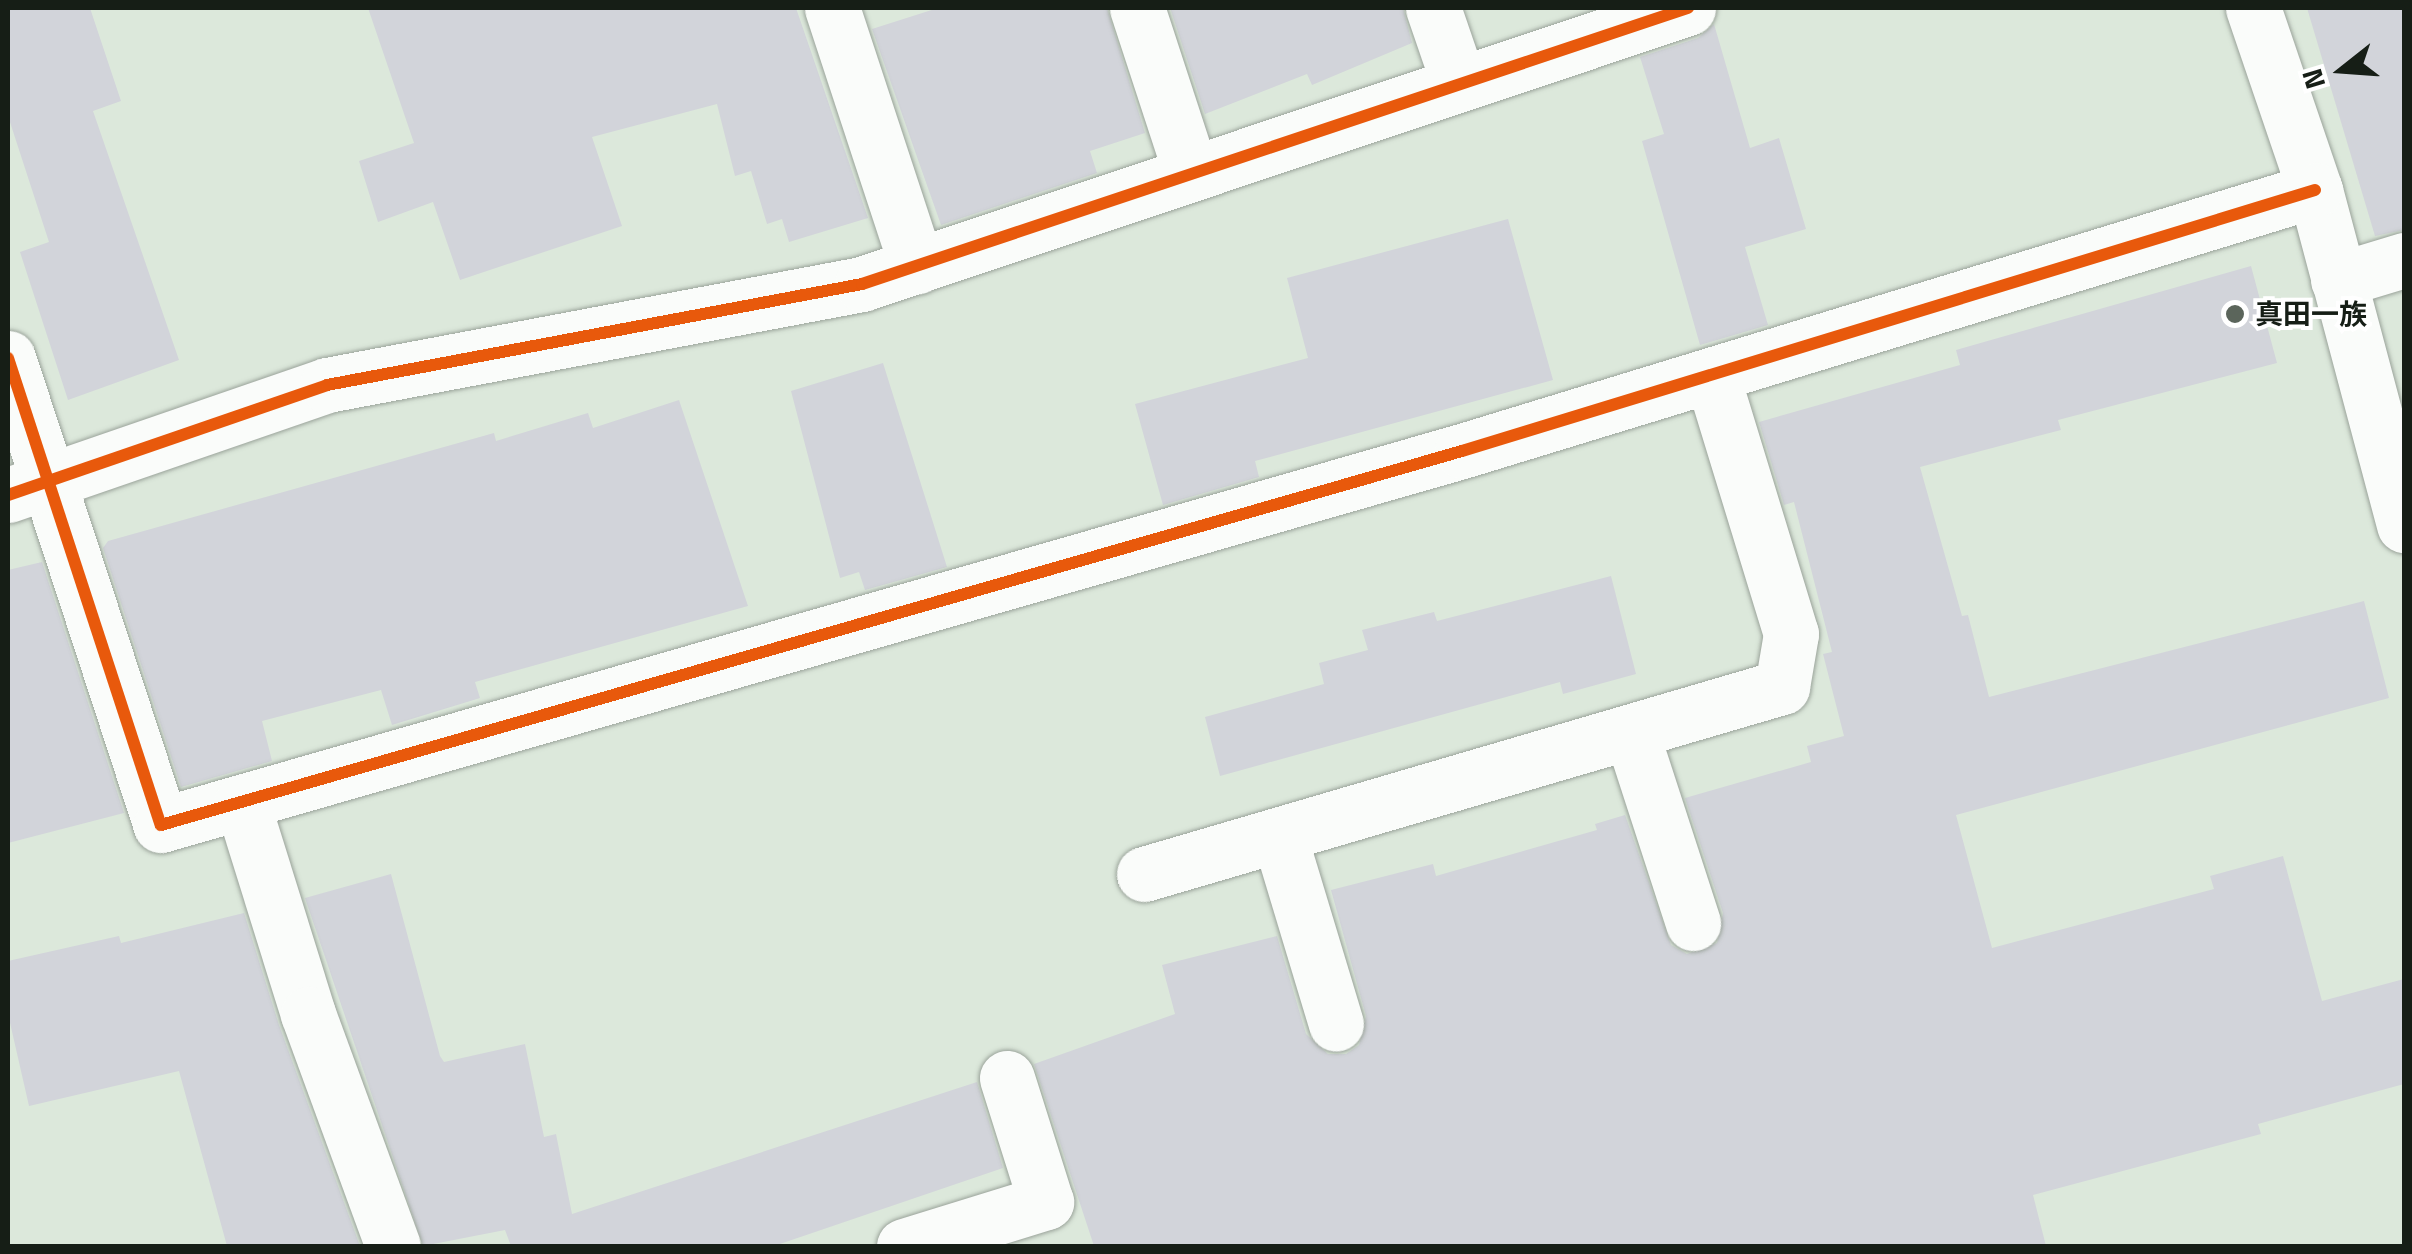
<!DOCTYPE html>
<html>
<head>
<meta charset="utf-8">
<style>
  body { margin:0 }
  #map { position:relative; width:2412px; height:1254px; overflow:hidden; background:#dce8db; font-family:"Titillium Web","Noto Sans JP",sans-serif }
  div>[style] { position:absolute }
  [style*='--x'] { left:calc(var(--x)*1px); top:calc(var(--y)*1px); width:calc(var(--w)*1px); rotate:calc(var(--a)*1deg) }
  .building>* { inset:0; background:#d2d4da }
  .roads { filter:drop-shadow(0 0 2px #9aa39a) drop-shadow(0 0 2px #9aa39a) }
  .street>* { height:55px; margin:-27.5px; padding:0 27.5px; transform-origin:27.5px; border-radius:27.5px; background:#fafcfa }
  .cycleway>* { height:12px; margin:-6px; padding:0 6px; transform-origin:6px; border-radius:6px; background:#e8590c }
  .dots>* { width:28px; height:28px; translate:-50% -50%; box-sizing:border-box; border:5px solid #fff; border-radius:50% }
  span { translate:-50% -50%; white-space:nowrap; text-align:center; line-height:1.15; -webkit-text-stroke:8px #fff; paint-order:stroke }
  .poi-label { font-size:28px; color:#161e16; font-weight:700 }
  .left { translate:0 -50%; text-align:left }
  .frame { position:absolute; inset:0; border:10px solid #161e16; pointer-events:none }
  .north { position:absolute; left:2292px; top:20px; width:100px; height:100px; -webkit-text-stroke:8px #fff; paint-order:stroke; rotate:253deg; font-size:28px; font-weight:700; line-height:40px; text-align:center; color:#161e16 }
  .north::after { content:''; display:block; margin:auto; width:35px; height:45px; background:#161e16; clip-path:polygon(50% 0,100% 100%,50% 72%,0 100%) }
</style>
</head>
<body>
<div id="map">
  <div class="building">
    <div style="clip-path:polygon(8px 8px,90px 8px,121px 101px,93px 111px,179px 360px,68px 400px,20px 252px,49px 242px,8px 116px)"></div>
    <div style="clip-path:polygon(368px 8px,796px 8px,868px 218px,789px 242px,782px 219px,767px 224px,751px 171px,735px 176px,717px 104px,592px 137px,622px 226px,460px 280px,433px 202px,378px 222px,359px 161px,414px 143px)"></div>
    <div style="clip-path:polygon(938px 8px,1107px 8px,1145px 133px,1090px 151px,1097px 173px,941px 225px,872px 29px)"></div>
    <div style="clip-path:polygon(1170px 8px,1403px 8px,1412px 43px,1312px 85px,1307px 74px,1205px 114px)"></div>
    <div style="clip-path:polygon(2307px 8px,2404px 8px,2404px 230px,2375px 236px)"></div>
    <div style="clip-path:polygon(1714px 24px,1750px 148px,1779px 138px,1806px 229px,1745px 247px,1768px 325px,1700px 345px,1642px 141px,1664px 134px,1640px 57px,1698px 38px)"></div>
    <div style="clip-path:polygon(1508px 219px,1553px 380px,1255px 461px,1259px 477px,1163px 505px,1135px 404px,1308px 358px,1287px 278px)"></div>
    <div style="clip-path:polygon(2251px 266px,2277px 363px,2058px 420px,2061px 430px,1920px 467px,1962px 616px,1968px 615px,1989px 697px,2364px 601px,2389px 698px,1956px 815px,1992px 948px,2214px 889px,2210px 876px,2283px 856px,2322px 1001px,2404px 979px,2404px 1084px,2258px 1124px,2261px 1134px,2033px 1195px,2046px 1246px,1094px 1246px,1034px 1064px,1175px 1014px,1162px 965px,1277px 936px,1306px 1034px,1328px 1054px,1346px 1054px,1359px 1045px,1366px 1016px,1331px 890px,1433px 864px,1436px 876px,1597px 830px,1595px 824px,1625px 815px,1671px 945px,1687px 954px,1717px 943px,1723px 913px,1685px 798px,1811px 762px,1807px 746px,1844px 736px,1823px 654px,1832px 652px,1794px 502px,1784px 505px,1759px 422px,1960px 365px,1956px 350px)"></div>
    <div style="clip-path:polygon(883px 363px,947px 567px,865px 590px,859px 572px,840px 578px,791px 391px)"></div>
    <div style="clip-path:polygon(679px 400px,748px 606px,475px 682px,480px 698px,392px 725px,381px 690px,262px 721px,272px 761px,181px 787px,103px 548px,108px 541px,494px 433px,496px 441px,588px 413px,593px 428px)"></div>
    <div style="clip-path:polygon(42px 562px,124px 813px,8px 843px,8px 570px)"></div>
    <div style="clip-path:polygon(1611px 576px,1636px 674px,1563px 694px,1560px 682px,1220px 776px,1205px 717px,1324px 684px,1319px 663px,1368px 650px,1362px 630px,1434px 612px,1437px 621px)"></div>
    <div style="clip-path:polygon(391px 874px,440px 1056px,444px 1062px,525px 1044px,544px 1137px,556px 1134px,572px 1214px,977px 1082px,1003px 1168px,774px 1246px,511px 1246px,505px 1230px,423px 1246px,305px 898px)"></div>
    <div style="clip-path:polygon(244px 913px,279px 1025px,360px 1246px,227px 1246px,179px 1071px,29px 1106px,8px 1014px,8px 961px,119px 936px,121px 943px)"></div>
  </div>
  <div class="roads">
    <div class="street">
      <div style="--x:832;--y:8;--w:272;--a:71.8"></div>
      <div style="--x:1137;--y:8;--w:174;--a:71.9"></div>
      <div style="--x:1433;--y:8;--w:80;--a:71.1"></div>
      <div style="--x:2253;--y:8;--w:192;--a:71.2"></div>
      <div style="--x:2315;--y:190;--w:347;--a:75.1"></div>
      <div style="--x:2338;--y:280;--w:69;--a:-16.9"></div>
      <div style="--x:8;--y:358;--w:491;--a:71.9"></div>
      <div style="--x:161;--y:825;--w:1354;--a:-16.04"></div>
      <div style="--x:1462;--y:451;--w:892;--a:-17.01"></div>
      <div style="--x:8;--y:495;--w:337;--a:-19"></div>
      <div style="--x:327;--y:385;--w:544;--a:-10.69"></div>
      <div style="--x:862;--y:284;--w:871;--a:-18.48"></div>
      <div style="--x:1631;--y:732;--w:201;--a:72"></div>
      <div style="--x:242;--y:802;--w:222;--a:72.7"></div>
      <div style="--x:308;--y:1014;--w:247;--a:69.9"></div>
      <div style="--x:1279;--y:835;--w:197;--a:73.2"></div>
      <div style="--x:1144;--y:874;--w:665;--a:-16.34"></div>
      <div style="--x:1782;--y:687;--w:54;--a:-80.4"></div>
      <div style="--x:1791;--y:634;--w:271;--a:-107"></div>
      <div style="--x:904;--y:1246;--w:149;--a:-17.2"></div>
      <div style="--x:1046;--y:1202;--w:130;--a:-107.5"></div>
    </div>
  </div>
  <div class="cycleway">
    <div style="--x:8;--y:358;--w:491;--a:71.9"></div>
    <div style="--x:161;--y:825;--w:1354;--a:-16.04"></div>
    <div style="--x:1462;--y:451;--w:892;--a:-17.01"></div>
    <div style="--x:8;--y:495;--w:337;--a:-19"></div>
    <div style="--x:327;--y:385;--w:544;--a:-10.69"></div>
    <div style="--x:862;--y:284;--w:871;--a:-18.48"></div>
  </div>
  <div class="dots">
    <div style="left:2235px;top:314px;background:#5b655b"></div>
  </div>
  <div class="poi-label">
    <span class="left" style="left:2255px;top:314px">真田一族</span>
  </div>
  <div class="frame"></div>
  <div class="north">N</div>
</div>
</body>
</html>
